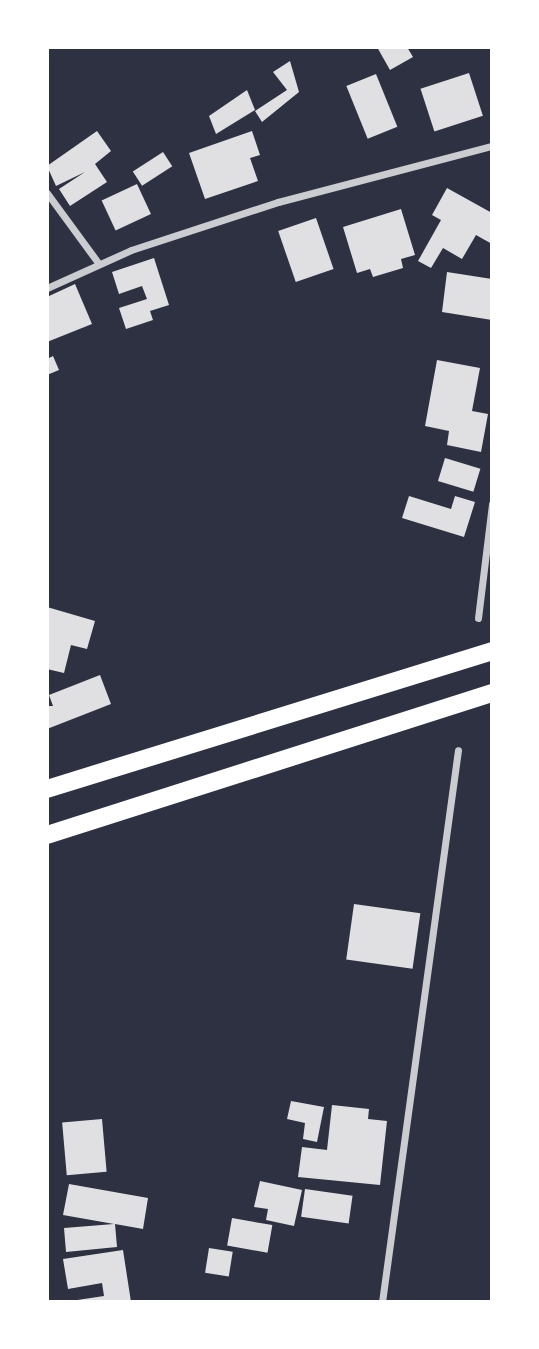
<!DOCTYPE html>
<html>
<head>
<meta charset="utf-8">
<style>
  body { margin:0 }
  #map { position:relative; width:539px; height:1349px; overflow:hidden; background:#2d3142; font-family:"Sofia Sans Condensed",sans-serif }
  div>[style] { position:absolute }
  [style*='--x'] { left:calc(var(--x)*1px); top:calc(var(--y)*1px); width:calc(var(--w)*1px); rotate:calc(var(--a)*1deg) }
  .building>* { inset:0; background:#e0e0e3; transform-origin:0 0 }
  .minor>* { height:7px; margin:-3.5px; padding:0 3.5px; transform-origin:3.5px; border-radius:3.5px; background:#caccd0 }
  .motorway>* { height:18px; margin:-9px; padding:0 9px; transform-origin:9px; border-radius:9px; background:#fff }
  span { translate:-50% -50%; white-space:nowrap; text-align:center; line-height:1.15; -webkit-text-stroke:7px #fff; paint-order:stroke }
  .frame { position:absolute; inset:0; border:49px solid #fff; pointer-events:none }
</style>
</head>
<body>
<div id="map">
  <div class="building">
    <div style="clip-path:polygon(377px 47px,407px 47px,413px 57px,390px 70px)"></div>
    <div style="clip-path:polygon(290px 61px,299px 92px,262px 122px,255px 111px,287px 90px,273px 72px)"></div>
    <div style="left:469px;top:73px;width:45px;height:51px;rotate:72deg"></div>
    <div style="left:376px;top:74px;width:57px;height:32px;rotate:68deg"></div>
    <div style="clip-path:polygon(247px 90px,255px 110px,216px 134px,209px 116px)"></div>
    <div style="clip-path:polygon(97px 131px,111px 151px,95px 164px,107px 182px,70px 206px,59px 189px,85px 172px,56px 186px,47px 166px)"></div>
    <div style="clip-path:polygon(252px 131px,260px 155px,250px 158px,258px 181px,205px 199px,189px 153px)"></div>
    <div style="left:163px;top:152px;width:17px;height:36px;rotate:57deg"></div>
    <div style="left:137px;top:184px;width:33px;height:39px;rotate:65deg"></div>
    <div style="clip-path:polygon(447px 188px,492px 213px,492px 244px,476px 235px,462px 259px,443px 248px,431px 268px,418px 261px,441px 220px,432px 215px)"></div>
    <div style="clip-path:polygon(401px 209px,415px 255px,401px 259px,403px 268px,373px 277px,370px 269px,357px 273px,343px 227px)"></div>
    <div style="left:316px;top:218px;width:54px;height:40px;rotate:71deg"></div>
    <div style="clip-path:polygon(154px 258px,169px 305px,150px 311px,153px 320px,126px 329px,119px 308px,147px 299px,142px 286px,119px 294px,112px 272px)"></div>
    <div style="clip-path:polygon(447px 272px,492px 279px,492px 320px,442px 312px)"></div>
    <div style="clip-path:polygon(75px 284px,92px 324px,47px 342px,47px 297px)"></div>
    <div style="clip-path:polygon(53px 356px,59px 370px,47px 375px,47px 359px)"></div>
    <div style="clip-path:polygon(437px 360px,480px 368px,472px 411px,488px 414px,481px 452px,447px 445px,449px 431px,425px 426px)"></div>
    <div style="left:445px;top:458px;width:37px;height:24px;rotate:17deg"></div>
    <div style="clip-path:polygon(409px 496px,451px 509px,455px 496px,475px 502px,464px 537px,402px 518px)"></div>
    <div style="clip-path:polygon(47px 607px,95px 621px,87px 649px,71px 645px,64px 673px,47px 669px)"></div>
    <div style="clip-path:polygon(100px 675px,111px 704px,47px 729px,47px 706px,53px 706px,49px 695px)"></div>
    <div style="left:354px;top:904px;width:67px;height:56px;rotate:8deg"></div>
    <div style="clip-path:polygon(291px 1101px,324px 1107px,317px 1142px,303px 1139px,305px 1123px,287px 1119px)"></div>
    <div style="clip-path:polygon(332px 1105px,369px 1109px,368px 1119px,387px 1121px,380px 1185px,298px 1177px,302px 1147px,327px 1150px)"></div>
    <div style="left:102px;top:1119px;width:53px;height:40px;rotate:85deg"></div>
    <div style="clip-path:polygon(260px 1181px,302px 1190px,294px 1226px,266px 1220px,268px 1209px,254px 1207px)"></div>
    <div style="clip-path:polygon(69px 1184px,148px 1198px,143px 1229px,115px 1224px,117px 1247px,66px 1252px,64px 1228px,114px 1224px,63px 1215px)"></div>
    <div style="left:305px;top:1189px;width:48px;height:28px;rotate:8deg"></div>
    <div style="left:232px;top:1218px;width:41px;height:28px;rotate:10deg"></div>
    <div style="left:209px;top:1248px;width:24px;height:25px;rotate:9deg"></div>
    <div style="clip-path:polygon(123px 1250px,131px 1302px,64px 1302px,104px 1296px,102px 1283px,68px 1289px,63px 1259px)"></div>
  </div>
  <div class="minor">
    <div style="--x:47;--y:193;--w:88;--a:53.8"></div>
    <div style="--x:47;--y:288;--w:92;--a:-24.3"></div>
    <div style="--x:131;--y:250;--w:155;--a:-18.1"></div>
    <div style="--x:278;--y:202;--w:221;--a:-14.7"></div>
    <div style="--x:478;--y:618;--w:115;--a:-83"></div>
    <div style="--x:382;--y:1302;--w:557;--a:-82.16"></div>
  </div>
  <div class="motorway">
    <div style="--x:47;--y:789;--w:466;--a:-17.2"></div>
    <div style="--x:47;--y:835;--w:467;--a:-17.7"></div>
  </div>
  <div class="frame"></div>
</div>
</body>
</html>
